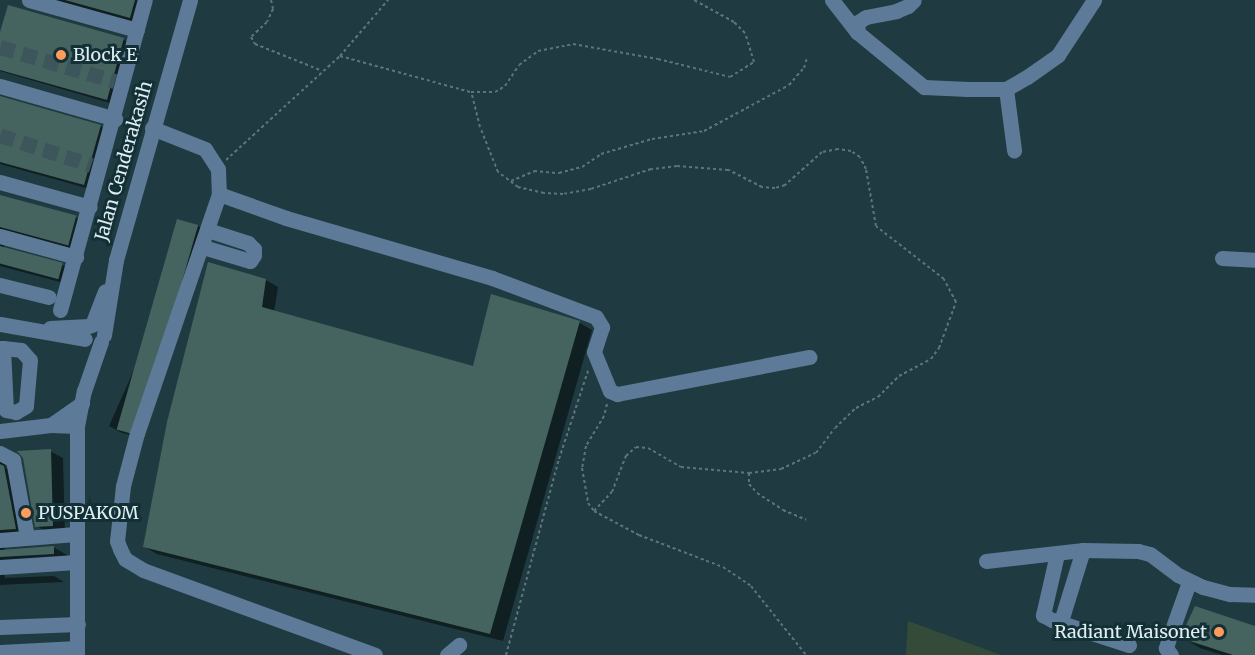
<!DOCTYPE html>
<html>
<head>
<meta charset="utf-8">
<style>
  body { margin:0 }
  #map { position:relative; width:1255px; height:655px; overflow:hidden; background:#1f3b41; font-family:Merriweather,serif }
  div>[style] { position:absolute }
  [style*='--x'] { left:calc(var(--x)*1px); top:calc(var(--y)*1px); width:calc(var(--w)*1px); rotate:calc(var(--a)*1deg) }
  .green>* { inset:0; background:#354b39 }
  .shadow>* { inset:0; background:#0007 }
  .building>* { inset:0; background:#46645f; transform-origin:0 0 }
  .minor-tunnel>* { height:15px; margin-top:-7.5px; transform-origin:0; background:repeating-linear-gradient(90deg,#3c565c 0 15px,transparent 0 23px) }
  .path>* { height:2px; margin-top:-1px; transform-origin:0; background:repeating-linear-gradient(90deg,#5d757a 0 3px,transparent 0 6px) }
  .minor>* { height:15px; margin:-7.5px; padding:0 7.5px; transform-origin:7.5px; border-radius:7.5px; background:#5d7b98 }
  .dots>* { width:16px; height:16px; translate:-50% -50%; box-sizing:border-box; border:3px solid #143037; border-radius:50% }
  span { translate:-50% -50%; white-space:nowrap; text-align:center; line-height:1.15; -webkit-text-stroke:6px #143037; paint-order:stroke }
  .poi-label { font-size:18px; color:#deeef2 }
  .left { translate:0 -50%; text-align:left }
  .right { translate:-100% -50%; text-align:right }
  .street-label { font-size:18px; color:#deeef2 }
</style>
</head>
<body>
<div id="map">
  <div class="green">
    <div style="clip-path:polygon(908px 621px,1001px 655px,906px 655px)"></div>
  </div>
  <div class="shadow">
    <div style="clip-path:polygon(51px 0,149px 0,143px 24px)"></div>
    <div style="clip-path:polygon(9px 7px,124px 40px,136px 47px,120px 106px,0 71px,0 38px)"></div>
    <div style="clip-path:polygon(0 97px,100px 126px,113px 134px,97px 191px,0 164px)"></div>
    <div style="clip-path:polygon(0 197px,75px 217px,88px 224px,81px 251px,3px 242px,5px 249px,62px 265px,75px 272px,71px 285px,0 266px)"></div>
    <div style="clip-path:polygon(198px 226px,210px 233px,140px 437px,122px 433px,109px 426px)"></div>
    <div style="clip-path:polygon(266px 280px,278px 287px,274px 312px,474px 368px,492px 296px,580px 323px,592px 330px,503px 641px,157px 554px,145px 547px)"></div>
    <div style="clip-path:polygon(50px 451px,63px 458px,65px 533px,49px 534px,37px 526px)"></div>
    <div style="clip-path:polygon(0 459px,4px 462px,6px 468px,18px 476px,29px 536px,4px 544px,5px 551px,53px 547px,67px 555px,67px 561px,4px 571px,5px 578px,54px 576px,64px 582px,0 585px)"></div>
    <div style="clip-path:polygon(1255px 628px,1255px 655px,1222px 655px,1200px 648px,1182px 637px)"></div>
  </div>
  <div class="building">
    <div style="clip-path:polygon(65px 0,135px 0,130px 18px)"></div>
    <div style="clip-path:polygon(8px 5px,124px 38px,107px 100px,0 70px,0 32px)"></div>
    <div style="clip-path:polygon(0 96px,101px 125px,84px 185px,0 162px)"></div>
    <div style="left:0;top:195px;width:79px;height:31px;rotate:15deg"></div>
    <div style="left:177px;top:219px;width:22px;height:219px;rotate:16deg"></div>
    <div style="left:0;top:246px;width:65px;height:17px;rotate:15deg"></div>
    <div style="clip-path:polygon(208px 262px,266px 279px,262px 307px,473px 366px,491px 294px,580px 321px,490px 634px,143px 547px,167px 422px)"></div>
    <div style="clip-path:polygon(51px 449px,53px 526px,35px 527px,23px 458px,17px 451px)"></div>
    <div style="clip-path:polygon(0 464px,4px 466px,16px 529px,0 530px)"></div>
    <div style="clip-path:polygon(54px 546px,54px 554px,0 557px,0 550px)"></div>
    <div style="clip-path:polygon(1195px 606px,1255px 626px,1255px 655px,1233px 655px,1180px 638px)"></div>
  </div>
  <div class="minor-tunnel">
    <div style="--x:0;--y:47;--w:120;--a:16.5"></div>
    <div style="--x:0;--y:135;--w:96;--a:18.2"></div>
  </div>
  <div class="path">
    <div style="--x:271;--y:0;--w:9;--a:77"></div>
    <div style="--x:273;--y:9;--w:14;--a:115"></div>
    <div style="--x:267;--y:22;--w:22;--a:137"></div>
    <div style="--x:251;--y:37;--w:8;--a:60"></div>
    <div style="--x:255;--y:44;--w:70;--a:21.8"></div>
    <div style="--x:340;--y:56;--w:135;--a:15.5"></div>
    <div style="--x:226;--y:160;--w:154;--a:-42.4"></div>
    <div style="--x:340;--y:56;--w:74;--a:-49.4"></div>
    <div style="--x:511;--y:181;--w:25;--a:-23"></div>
    <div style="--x:534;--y:171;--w:25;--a:5"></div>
    <div style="--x:559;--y:173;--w:24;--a:-15"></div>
    <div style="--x:582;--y:167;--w:23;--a:-34"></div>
    <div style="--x:601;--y:154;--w:53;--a:-16.4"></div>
    <div style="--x:652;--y:139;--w:53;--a:-8.7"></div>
    <div style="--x:704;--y:131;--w:97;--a:-28.4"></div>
    <div style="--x:789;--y:85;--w:23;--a:-49"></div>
    <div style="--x:804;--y:68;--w:10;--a:-73"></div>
    <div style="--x:607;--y:404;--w:12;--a:104"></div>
    <div style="--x:604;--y:416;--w:35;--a:121"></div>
    <div style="--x:586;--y:446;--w:22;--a:100"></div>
    <div style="--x:582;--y:468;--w:36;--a:80"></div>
    <div style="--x:588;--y:503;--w:10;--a:53"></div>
    <div style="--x:594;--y:511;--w:51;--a:28.1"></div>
    <div style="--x:639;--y:535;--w:90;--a:20.9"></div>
    <div style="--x:723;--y:567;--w:34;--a:34"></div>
    <div style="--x:751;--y:586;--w:88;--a:51.4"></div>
    <div style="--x:749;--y:473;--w:11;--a:90"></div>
    <div style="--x:749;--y:484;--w:12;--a:48"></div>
    <div style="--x:757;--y:493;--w:31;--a:33"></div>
    <div style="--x:783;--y:510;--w:25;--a:23"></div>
    <div style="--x:594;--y:511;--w:26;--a:-47"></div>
    <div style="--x:612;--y:492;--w:39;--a:-69"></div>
    <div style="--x:626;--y:456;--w:13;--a:-42"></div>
    <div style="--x:636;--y:447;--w:12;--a:5"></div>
    <div style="--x:648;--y:448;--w:38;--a:30"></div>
    <div style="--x:681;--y:467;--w:68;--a:5"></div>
    <div style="--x:749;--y:473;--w:32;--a:-7"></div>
    <div style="--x:781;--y:469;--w:38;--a:-25"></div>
    <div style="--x:816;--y:453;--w:31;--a:-53"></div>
    <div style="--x:835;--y:428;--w:29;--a:-44"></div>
    <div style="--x:856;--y:408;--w:25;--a:-27"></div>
    <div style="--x:878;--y:397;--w:30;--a:-45"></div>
    <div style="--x:899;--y:376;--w:36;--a:-28"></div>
    <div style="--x:931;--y:359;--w:14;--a:-54"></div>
    <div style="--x:939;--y:348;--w:49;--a:-69.7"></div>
    <div style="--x:956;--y:302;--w:26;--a:-118"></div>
    <div style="--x:944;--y:279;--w:86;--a:-142.1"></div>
    <div style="--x:876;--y:226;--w:58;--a:-100"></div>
    <div style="--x:866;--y:169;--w:13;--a:-117"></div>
    <div style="--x:860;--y:157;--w:11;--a:-146"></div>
    <div style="--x:851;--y:151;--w:13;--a:-171"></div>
    <div style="--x:838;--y:149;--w:16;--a:169"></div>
    <div style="--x:822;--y:152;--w:50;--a:138.3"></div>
    <div style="--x:785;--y:185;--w:10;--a:163"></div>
    <div style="--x:775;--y:188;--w:13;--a:-176"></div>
    <div style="--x:762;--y:187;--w:38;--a:-153"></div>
    <div style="--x:728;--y:170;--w:51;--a:-175.5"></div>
    <div style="--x:677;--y:166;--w:26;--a:173"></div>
    <div style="--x:651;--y:169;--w:63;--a:161.6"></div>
    <div style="--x:591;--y:189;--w:28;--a:170"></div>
    <div style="--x:563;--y:194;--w:19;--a:-177"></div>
    <div style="--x:544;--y:193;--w:27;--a:-167"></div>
    <div style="--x:518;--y:187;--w:25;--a:-143"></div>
    <div style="--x:498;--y:172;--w:48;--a:-111.8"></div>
    <div style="--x:480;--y:127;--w:36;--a:-104"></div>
    <div style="--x:471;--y:92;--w:24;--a:0"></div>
    <div style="--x:495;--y:92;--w:12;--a:-31"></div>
    <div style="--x:505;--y:86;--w:25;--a:-56"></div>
    <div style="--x:519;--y:65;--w:24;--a:-36"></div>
    <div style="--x:538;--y:51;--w:36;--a:-11"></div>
    <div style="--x:573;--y:44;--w:86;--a:10"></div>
    <div style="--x:658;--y:59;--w:74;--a:14"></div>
    <div style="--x:730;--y:77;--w:28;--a:-32"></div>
    <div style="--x:754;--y:62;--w:30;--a:-107"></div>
    <div style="--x:745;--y:33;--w:16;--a:-135"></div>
    <div style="--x:734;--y:22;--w:46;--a:-151.2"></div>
    <div style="--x:506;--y:655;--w:203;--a:-74.9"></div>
    <div style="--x:559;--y:459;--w:93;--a:-71.8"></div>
  </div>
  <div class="minor">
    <div style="--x:29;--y:0;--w:112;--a:15.5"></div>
    <div style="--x:832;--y:0;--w:41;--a:52"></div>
    <div style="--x:857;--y:32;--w:87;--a:39.4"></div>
    <div style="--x:924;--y:87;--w:44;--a:2.6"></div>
    <div style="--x:968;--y:89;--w:38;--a:0"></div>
    <div style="--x:1006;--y:89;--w:24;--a:-30"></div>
    <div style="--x:1027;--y:77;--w:38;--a:-35"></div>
    <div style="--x:1058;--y:55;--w:66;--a:-56.8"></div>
    <div style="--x:857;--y:32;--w:10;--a:-84"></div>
    <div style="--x:858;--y:22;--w:9;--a:-32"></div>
    <div style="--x:866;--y:17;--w:31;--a:-11"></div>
    <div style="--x:896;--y:11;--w:13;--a:-23"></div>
    <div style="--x:908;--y:6;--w:8;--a:-45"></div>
    <div style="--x:0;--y:86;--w:120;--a:16"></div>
    <div style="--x:1006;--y:89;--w:62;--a:82.5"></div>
    <div style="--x:152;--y:128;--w:57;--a:21.6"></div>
    <div style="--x:205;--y:149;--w:24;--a:57"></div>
    <div style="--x:218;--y:169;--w:25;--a:88"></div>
    <div style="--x:219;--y:194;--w:253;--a:108.9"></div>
    <div style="--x:137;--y:433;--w:55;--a:104.8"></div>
    <div style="--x:123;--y:486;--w:55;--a:96.2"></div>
    <div style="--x:117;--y:541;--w:9;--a:69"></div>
    <div style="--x:120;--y:549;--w:11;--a:63"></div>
    <div style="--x:125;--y:559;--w:21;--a:31"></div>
    <div style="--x:143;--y:570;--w:247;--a:20.1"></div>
    <div style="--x:0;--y:182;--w:93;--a:15.5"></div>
    <div style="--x:219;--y:194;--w:71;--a:19.7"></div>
    <div style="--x:286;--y:218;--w:215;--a:16.2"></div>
    <div style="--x:492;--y:278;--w:111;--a:20.6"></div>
    <div style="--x:596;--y:317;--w:12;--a:59"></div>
    <div style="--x:602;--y:327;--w:26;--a:108"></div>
    <div style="--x:594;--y:352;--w:42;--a:67.7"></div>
    <div style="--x:610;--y:391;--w:8;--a:23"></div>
    <div style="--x:617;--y:394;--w:196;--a:-10.9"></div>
    <div style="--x:0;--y:236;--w:79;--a:15.4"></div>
    <div style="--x:203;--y:247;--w:49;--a:16.6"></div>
    <div style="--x:250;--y:261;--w:7;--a:-56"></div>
    <div style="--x:254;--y:255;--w:6;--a:-90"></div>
    <div style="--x:254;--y:249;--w:8;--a:-135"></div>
    <div style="--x:248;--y:243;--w:42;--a:-162"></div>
    <div style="--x:1222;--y:258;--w:33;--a:3"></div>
    <div style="--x:0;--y:285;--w:50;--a:13.8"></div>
    <div style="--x:60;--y:310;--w:321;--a:-74.7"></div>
    <div style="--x:0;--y:324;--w:86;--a:10"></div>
    <div style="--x:92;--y:325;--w:36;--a:-69"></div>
    <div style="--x:50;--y:328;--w:39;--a:-3"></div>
    <div style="--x:104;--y:335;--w:76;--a:-80.9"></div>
    <div style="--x:116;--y:260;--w:270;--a:-74.1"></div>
    <div style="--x:0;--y:348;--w:3;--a:0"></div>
    <div style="--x:3;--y:348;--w:18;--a:6"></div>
    <div style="--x:21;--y:350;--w:13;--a:48"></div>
    <div style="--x:30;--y:360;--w:46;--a:95"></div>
    <div style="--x:26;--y:406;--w:12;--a:149"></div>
    <div style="--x:16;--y:412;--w:10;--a:-169"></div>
    <div style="--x:6;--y:410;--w:62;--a:-92.8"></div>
    <div style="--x:51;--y:425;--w:38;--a:-35"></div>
    <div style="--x:0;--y:431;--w:51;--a:-6.7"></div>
    <div style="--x:51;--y:425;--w:26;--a:2"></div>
    <div style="--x:0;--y:453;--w:15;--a:28"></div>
    <div style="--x:13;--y:460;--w:78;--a:79.7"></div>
    <div style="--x:0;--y:540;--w:76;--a:-4.5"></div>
    <div style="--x:1057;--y:554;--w:63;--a:102.9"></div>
    <div style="--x:1043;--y:615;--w:10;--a:29"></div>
    <div style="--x:1052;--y:620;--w:81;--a:18"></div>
    <div style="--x:986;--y:561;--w:98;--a:-6.5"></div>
    <div style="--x:1083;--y:550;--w:55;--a:1"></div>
    <div style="--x:1138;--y:551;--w:12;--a:14"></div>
    <div style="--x:1150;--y:554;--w:35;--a:37"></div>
    <div style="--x:1178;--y:575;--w:28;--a:26"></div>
    <div style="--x:1203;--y:587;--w:28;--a:15"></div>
    <div style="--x:1230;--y:594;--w:25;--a:2"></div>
    <div style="--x:0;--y:567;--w:76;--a:-3.8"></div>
    <div style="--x:1061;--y:621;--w:74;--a:-72.8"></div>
    <div style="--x:0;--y:627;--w:78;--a:-2.2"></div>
    <div style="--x:0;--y:652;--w:77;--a:-3"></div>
    <div style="--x:77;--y:655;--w:229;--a:-90"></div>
    <div style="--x:77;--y:426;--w:36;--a:-79"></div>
    <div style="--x:84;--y:391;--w:52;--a:-70.9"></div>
    <div style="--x:447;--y:655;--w:16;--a:-40"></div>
    <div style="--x:1171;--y:655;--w:9;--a:-126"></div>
    <div style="--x:1166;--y:648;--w:7;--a:-74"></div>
    <div style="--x:1168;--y:641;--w:63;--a:-70.4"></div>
  </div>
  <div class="dots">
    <div style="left:61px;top:55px;background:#ff9b5b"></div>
    <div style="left:26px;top:513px;background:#ff9b5b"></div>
    <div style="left:1219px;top:632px;background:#ff9b5b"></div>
  </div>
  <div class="poi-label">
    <span class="left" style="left:73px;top:55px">Block E</span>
    <span class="left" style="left:38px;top:513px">PUSPAKOM</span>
    <span class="right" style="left:1207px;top:632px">Radiant Maisonet</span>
  </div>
  <div class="street-label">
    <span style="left:124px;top:161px;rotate:-74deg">Jalan Cenderakasih</span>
  </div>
</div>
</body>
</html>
